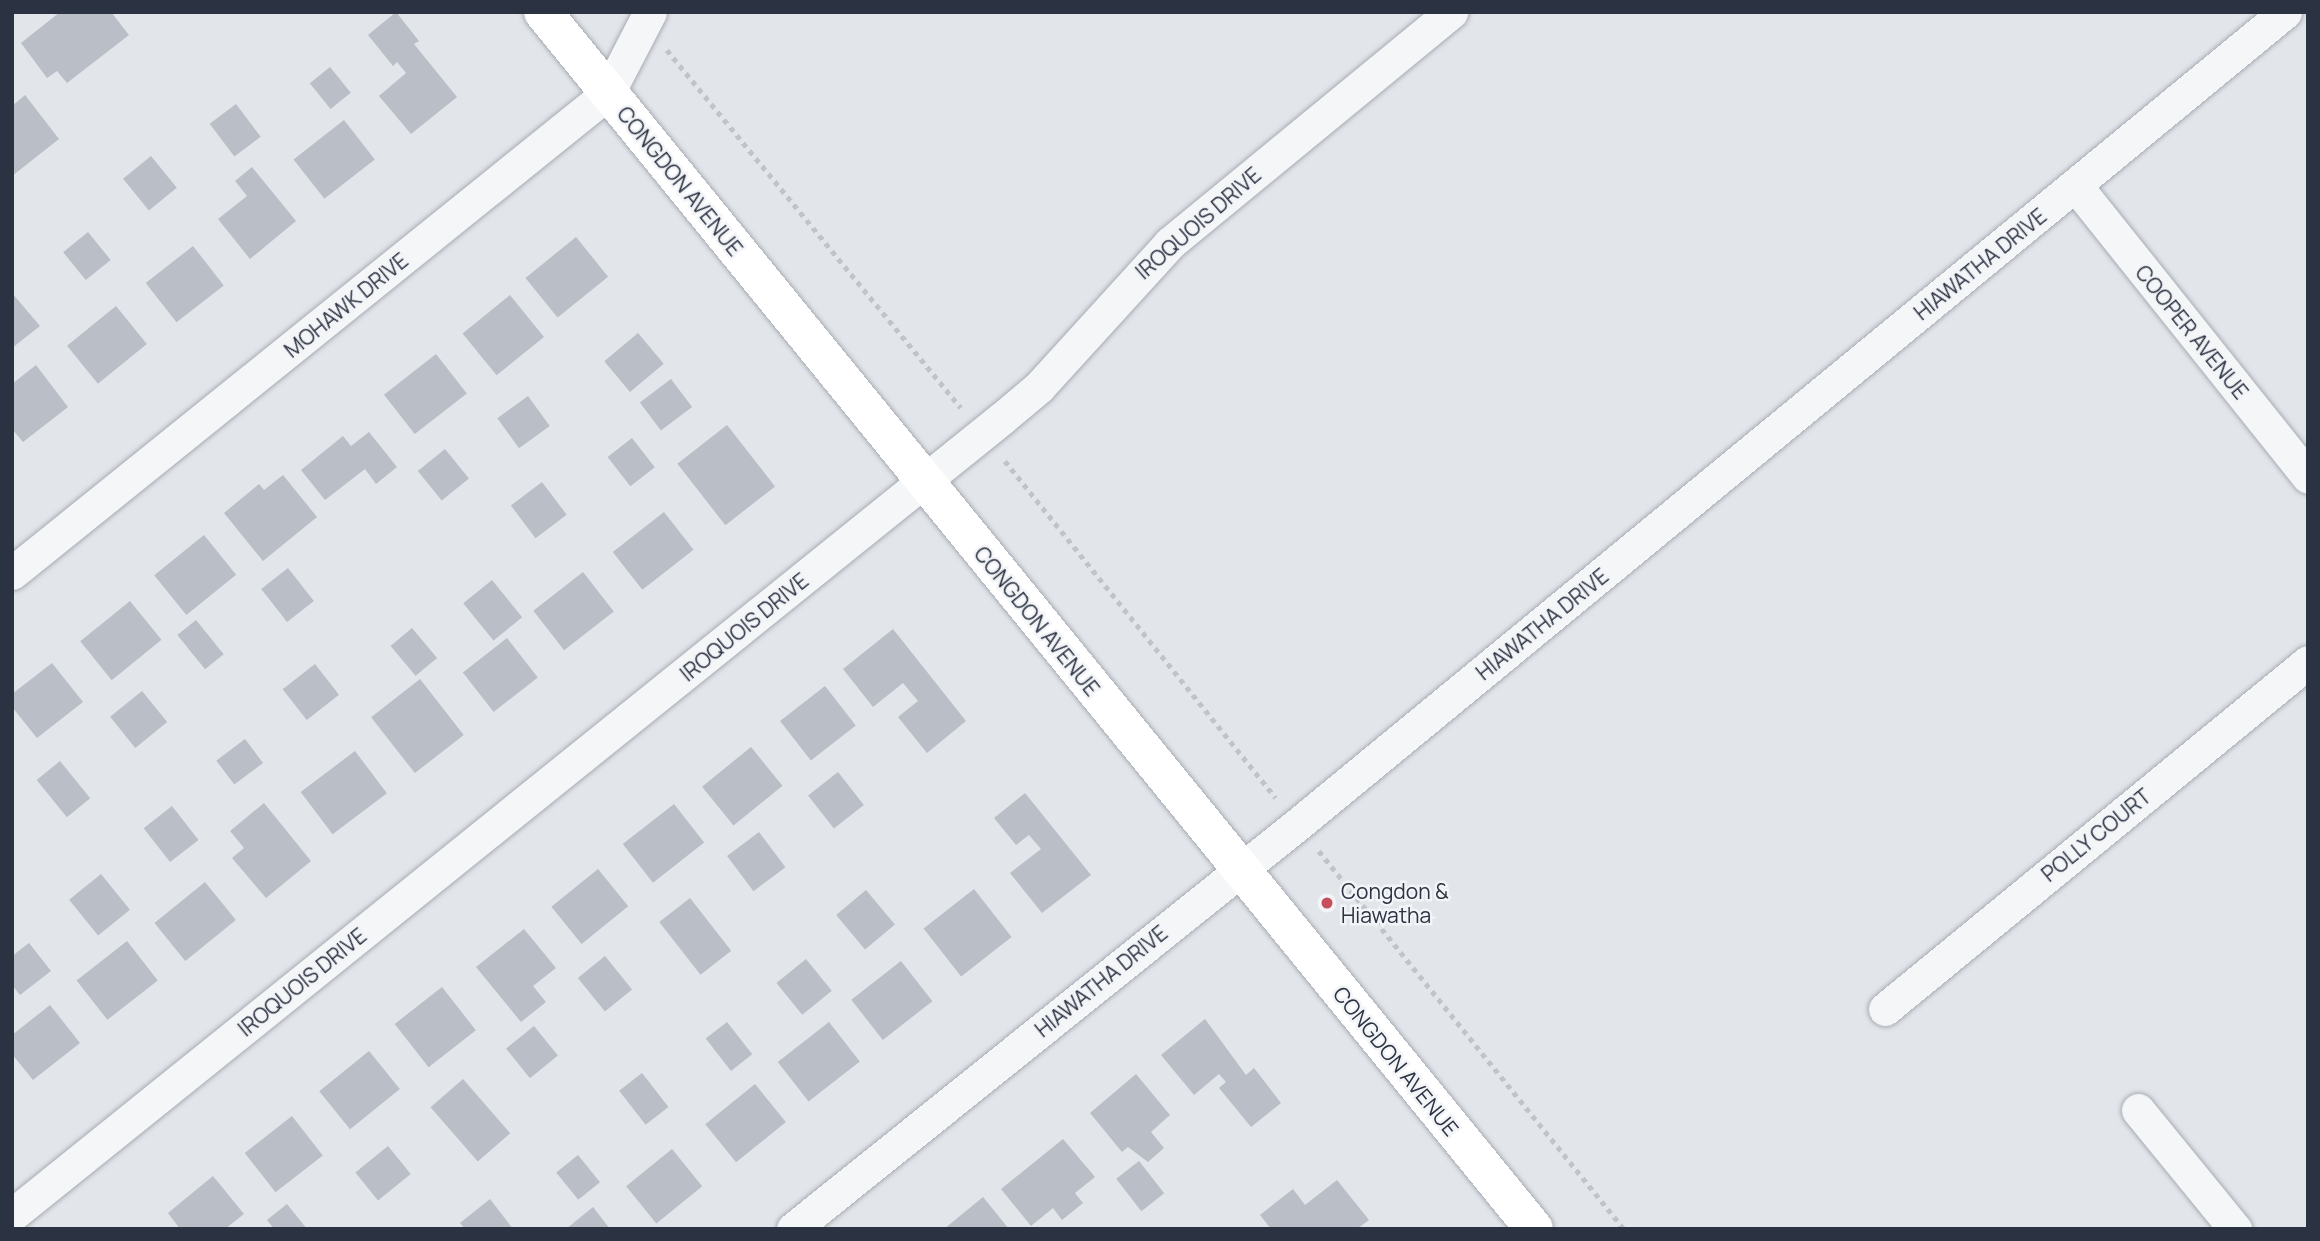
<!DOCTYPE html>
<html>
<head>
<meta charset="utf-8">
<style>
  body { margin:0 }
  #map { position:relative; width:2320px; height:1241px; overflow:hidden; background:#e2e5ea; font-family:Manrope,sans-serif }
  div>[style] { position:absolute }
  [style*='--x'] { left:calc(var(--x)*1px); top:calc(var(--y)*1px); width:calc(var(--w)*1px); rotate:calc(var(--a)*1deg) }
  .building>* { inset:0; background:#babec6; transform-origin:0 0 }
  .path>* { height:4.5px; margin-top:-2.25px; transform-origin:0; background:repeating-linear-gradient(90deg,#c0c3c8 0 5px,transparent 0 10px) }
  .roads { filter:drop-shadow(0 0 2px #a7acb4) drop-shadow(0 0 2px #a7acb4) }
  .street>* { height:33px; margin:-16.5px; padding:0 16.5px; transform-origin:16.5px; border-radius:16.5px; background:#f5f6f8 }
  .secondary>* { height:38px; margin:-19px; padding:0 19px; transform-origin:19px; border-radius:19px; background:#fff }
  .dots>* { width:19px; height:19px; translate:-50% -50%; box-sizing:border-box; border:4px solid #f2f4f7; border-radius:50% }
  span { translate:-50% -50%; white-space:nowrap; text-align:center; line-height:1.15; -webkit-text-stroke:5px #f2f4f7; paint-order:stroke }
  .street-label { font-size:21px; color:#2b3241 }
  .poi-label { font-size:21px; color:#2b3241 }
  .left { translate:0 -50%; text-align:left }
  .frame { position:absolute; inset:0; border:14px solid #2b3241; pointer-events:none }
</style>
</head>
<body>
<div id="map">
  <div class="building">
    <div style="clip-path:polygon(60px 12px,111px 12px,129px 35px,67px 83px,57px 71px,47px 78px,21px 43px)"></div>
    <div style="clip-path:polygon(396px 12px,419px 41px,414px 44px,457px 97px,411px 134px,379px 96px,406px 73px,397px 62px,393px 66px,368px 35px)"></div>
    <div style="left:330px;top:67px;width:33px;height:26px;rotate:51deg"></div>
    <div style="clip-path:polygon(25px 95px,59px 139px,12px 176px,12px 106px)"></div>
    <div style="left:236px;top:104px;width:41px;height:33px;rotate:53deg"></div>
    <div style="left:344px;top:120px;width:50px;height:64px;rotate:52deg"></div>
    <div style="left:151px;top:156px;width:41px;height:36px;rotate:51deg"></div>
    <div style="clip-path:polygon(252px 167px,296px 221px,250px 259px,218px 219px,247px 196px,235px 181px)"></div>
    <div style="left:88px;top:232px;width:36px;height:32px;rotate:51deg"></div>
    <div style="left:576px;top:237px;width:51px;height:65px;rotate:51deg"></div>
    <div style="left:193px;top:246px;width:50px;height:60px;rotate:52deg"></div>
    <div style="clip-path:polygon(12px 293px,40px 326px,12px 348px)"></div>
    <div style="left:510px;top:295px;width:54px;height:61px;rotate:51deg"></div>
    <div style="left:116px;top:306px;width:49px;height:63px;rotate:51deg"></div>
    <div style="left:638px;top:333px;width:40px;height:44px;rotate:50deg"></div>
    <div style="left:436px;top:354px;width:50px;height:66px;rotate:52deg"></div>
    <div style="clip-path:polygon(36px 365px,68px 407px,23px 442px,12px 429px,12px 384px)"></div>
    <div style="left:671px;top:379px;width:35px;height:39px;rotate:53deg"></div>
    <div style="left:528px;top:396px;width:37px;height:38px;rotate:54deg"></div>
    <div style="left:727px;top:425px;width:78px;height:63px;rotate:52deg"></div>
    <div style="clip-path:polygon(369px 432px,397px 467px,376px 484px,365px 469px,325px 500px,301px 470px,343px 436px,351px 446px)"></div>
    <div style="left:632px;top:438px;width:37px;height:31px;rotate:52deg"></div>
    <div style="left:445px;top:449px;width:38px;height:35px;rotate:51deg"></div>
    <div style="clip-path:polygon(283px 475px,317px 517px,263px 561px,224px 513px,259px 484px,264px 490px)"></div>
    <div style="left:542px;top:482px;width:41px;height:39px;rotate:53deg"></div>
    <div style="left:664px;top:512px;width:48px;height:65px;rotate:52deg"></div>
    <div style="left:204px;top:535px;width:51px;height:64px;rotate:51deg"></div>
    <div style="left:288px;top:568px;width:42px;height:34px;rotate:52deg"></div>
    <div style="left:583px;top:572px;width:50px;height:63px;rotate:52deg"></div>
    <div style="left:492px;top:580px;width:48px;height:37px;rotate:51deg"></div>
    <div style="left:130px;top:601px;width:50px;height:64px;rotate:51deg"></div>
    <div style="left:196px;top:620px;width:44px;height:24px;rotate:51deg"></div>
    <div style="left:412px;top:628px;width:39px;height:28px;rotate:50deg"></div>
    <div style="clip-path:polygon(893px 629px,966px 721px,927px 753px,898px 717px,918px 701px,903px 683px,873px 707px,843px 669px)"></div>
    <div style="left:507px;top:638px;width:50px;height:56px;rotate:52deg"></div>
    <div style="clip-path:polygon(52px 663px,83px 702px,37px 738px,12px 707px,12px 694px)"></div>
    <div style="left:315px;top:664px;width:39px;height:41px;rotate:52deg"></div>
    <div style="left:420px;top:679px;width:71px;height:62px;rotate:52deg"></div>
    <div style="left:825px;top:686px;width:50px;height:57px;rotate:52deg"></div>
    <div style="left:142px;top:691px;width:40px;height:41px;rotate:51deg"></div>
    <div style="left:245px;top:739px;width:30px;height:36px;rotate:53deg"></div>
    <div style="left:751px;top:747px;width:50px;height:63px;rotate:51deg"></div>
    <div style="left:355px;top:751px;width:53px;height:68px;rotate:53deg"></div>
    <div style="left:60px;top:761px;width:48px;height:30px;rotate:51deg"></div>
    <div style="left:838px;top:772px;width:42px;height:38px;rotate:52deg"></div>
    <div style="clip-path:polygon(1025px 793px,1091px 875px,1042px 913px,1010px 873px,1041px 849px,1029px 835px,1016px 845px,994px 818px)"></div>
    <div style="clip-path:polygon(264px 803px,311px 861px,266px 898px,232px 858px,244px 848px,230px 831px)"></div>
    <div style="left:674px;top:804px;width:49px;height:65px;rotate:52deg"></div>
    <div style="left:172px;top:806px;width:43px;height:36px;rotate:52deg"></div>
    <div style="left:759px;top:832px;width:44px;height:40px;rotate:53deg"></div>
    <div style="left:598px;top:869px;width:48px;height:60px;rotate:51deg"></div>
    <div style="left:101px;top:874px;width:46px;height:41px;rotate:51deg"></div>
    <div style="left:205px;top:882px;width:49px;height:65px;rotate:51deg"></div>
    <div style="left:974px;top:889px;width:61px;height:64px;rotate:52deg"></div>
    <div style="left:866px;top:890px;width:45px;height:39px;rotate:50deg"></div>
    <div style="left:690px;top:898px;width:67px;height:39px;rotate:52deg"></div>
    <div style="clip-path:polygon(524px 929px,556px 968px,533px 986px,546px 1002px,521px 1022px,476px 967px)"></div>
    <div style="left:127px;top:941px;width:50px;height:64px;rotate:52deg"></div>
    <div style="clip-path:polygon(29px 943px,51px 971px,20px 995px,12px 985px,12px 956px)"></div>
    <div style="left:605px;top:956px;width:43px;height:35px;rotate:51deg"></div>
    <div style="left:806px;top:959px;width:41px;height:38px;rotate:51deg"></div>
    <div style="left:901px;top:961px;width:51px;height:63px;rotate:52deg"></div>
    <div style="left:442px;top:987px;width:55px;height:60px;rotate:52deg"></div>
    <div style="clip-path:polygon(50px 1005px,80px 1043px,33px 1080px,12px 1054px,12px 1035px)"></div>
    <div style="clip-path:polygon(1205px 1019px,1246px 1075px,1254px 1068px,1281px 1103px,1251px 1127px,1219px 1088px,1226px 1082px,1219px 1074px,1194px 1095px,1161px 1055px)"></div>
    <div style="left:727px;top:1022px;width:41px;height:27px;rotate:52deg"></div>
    <div style="left:829px;top:1022px;width:50px;height:65px;rotate:52deg"></div>
    <div style="left:534px;top:1026px;width:38px;height:36px;rotate:51deg"></div>
    <div style="left:369px;top:1051px;width:49px;height:64px;rotate:51deg"></div>
    <div style="left:642px;top:1073px;width:43px;height:29px;rotate:52deg"></div>
    <div style="clip-path:polygon(1136px 1074px,1170px 1115px,1151px 1132px,1164px 1148px,1148px 1162px,1128px 1147px,1122px 1152px,1090px 1113px)"></div>
    <div style="left:463px;top:1079px;width:72px;height:43px;rotate:49deg"></div>
    <div style="left:755px;top:1084px;width:49px;height:64px;rotate:51deg"></div>
    <div style="left:292px;top:1116px;width:50px;height:60px;rotate:52deg"></div>
    <div style="clip-path:polygon(1063px 1139px,1095px 1177px,1075px 1193px,1083px 1203px,1062px 1220px,1053px 1208px,1031px 1226px,1001px 1189px)"></div>
    <div style="left:388px;top:1146px;width:36px;height:42px;rotate:51deg"></div>
    <div style="left:672px;top:1149px;width:48px;height:59px;rotate:51deg"></div>
    <div style="left:578px;top:1155px;width:35px;height:28px;rotate:51deg"></div>
    <div style="left:1139px;top:1161px;width:41px;height:29px;rotate:52deg"></div>
    <div style="clip-path:polygon(213px 1176px,244px 1214px,225px 1229px,180px 1229px,168px 1213px)"></div>
    <div style="clip-path:polygon(1337px 1180px,1369px 1220px,1357px 1229px,1271px 1229px,1260px 1215px,1293px 1189px,1305px 1205px)"></div>
    <div style="clip-path:polygon(983px 1197px,1009px 1229px,944px 1229px)"></div>
    <div style="clip-path:polygon(490px 1199px,513px 1229px,465px 1229px,460px 1223px)"></div>
    <div style="clip-path:polygon(287px 1204px,307px 1229px,274px 1229px,267px 1220px)"></div>
    <div style="clip-path:polygon(593px 1207px,610px 1229px,566px 1229px)"></div>
  </div>
  <div class="path">
    <div style="--x:667;--y:50;--w:463;--a:50.6"></div>
    <div style="--x:1005;--y:461;--w:432;--a:51.2"></div>
    <div style="--x:1319;--y:851;--w:486;--a:51.1"></div>
  </div>
  <div class="roads">
    <div class="street">
      <div style="--x:2076;--y:186;--w:372;--a:51.4"></div>
      <div style="--x:12;--y:573;--w:765;--a:-38.85"></div>
      <div style="--x:608;--y:93;--w:91;--a:-62.6"></div>
      <div style="--x:1885;--y:1009;--w:547;--a:-39.36"></div>
      <div style="--x:2138;--y:1110;--w:154;--a:50.8"></div>
      <div style="--x:12;--y:1215;--w:1270;--a:-38.83"></div>
      <div style="--x:1001;--y:419;--w:50;--a:-40.1"></div>
      <div style="--x:1039;--y:387;--w:195;--a:-47.7"></div>
      <div style="--x:1170;--y:243;--w:364;--a:-39.4"></div>
      <div style="--x:793;--y:1229;--w:647;--a:-38.73"></div>
      <div style="--x:1298;--y:824;--w:1278;--a:-39.44"></div>
    </div>
    <div class="secondary">
      <div style="--x:543;--y:12;--w:1569;--a:50.84"></div>
    </div>
  </div>
  <div class="dots">
    <div style="left:1327px;top:903px;background:#c74e5d"></div>
  </div>
  <div class="street-label">
    <span style="left:680px;top:181px;rotate:51deg">CONGDON AVENUE</span>
    <span style="left:1198px;top:223px;rotate:-41deg">IROQUOIS DRIVE</span>
    <span style="left:1980px;top:264px;rotate:-39deg">HIAWATHA DRIVE</span>
    <span style="left:346px;top:305px;rotate:-39deg">MOHAWK DRIVE</span>
    <span style="left:2192px;top:332px;rotate:51deg">COOPER AVENUE</span>
    <span style="left:1037px;top:621px;rotate:51deg">CONGDON AVENUE</span>
    <span style="left:1542px;top:624px;rotate:-39deg">HIAWATHA DRIVE</span>
    <span style="left:744px;top:627px;rotate:-39deg">IROQUOIS DRIVE</span>
    <span style="left:2096px;top:835px;rotate:-39deg">POLLY COURT</span>
    <span style="left:1101px;top:981px;rotate:-39deg">HIAWATHA DRIVE</span>
    <span style="left:302px;top:982px;rotate:-39deg">IROQUOIS DRIVE</span>
    <span style="left:1396px;top:1061px;rotate:51deg">CONGDON AVENUE</span>
  </div>
  <div class="poi-label">
    <span class="left" style="left:1341px;top:903px">Congdon &amp;<br>Hiawatha</span>
  </div>
  <div class="frame"></div>
</div>
</body>
</html>
